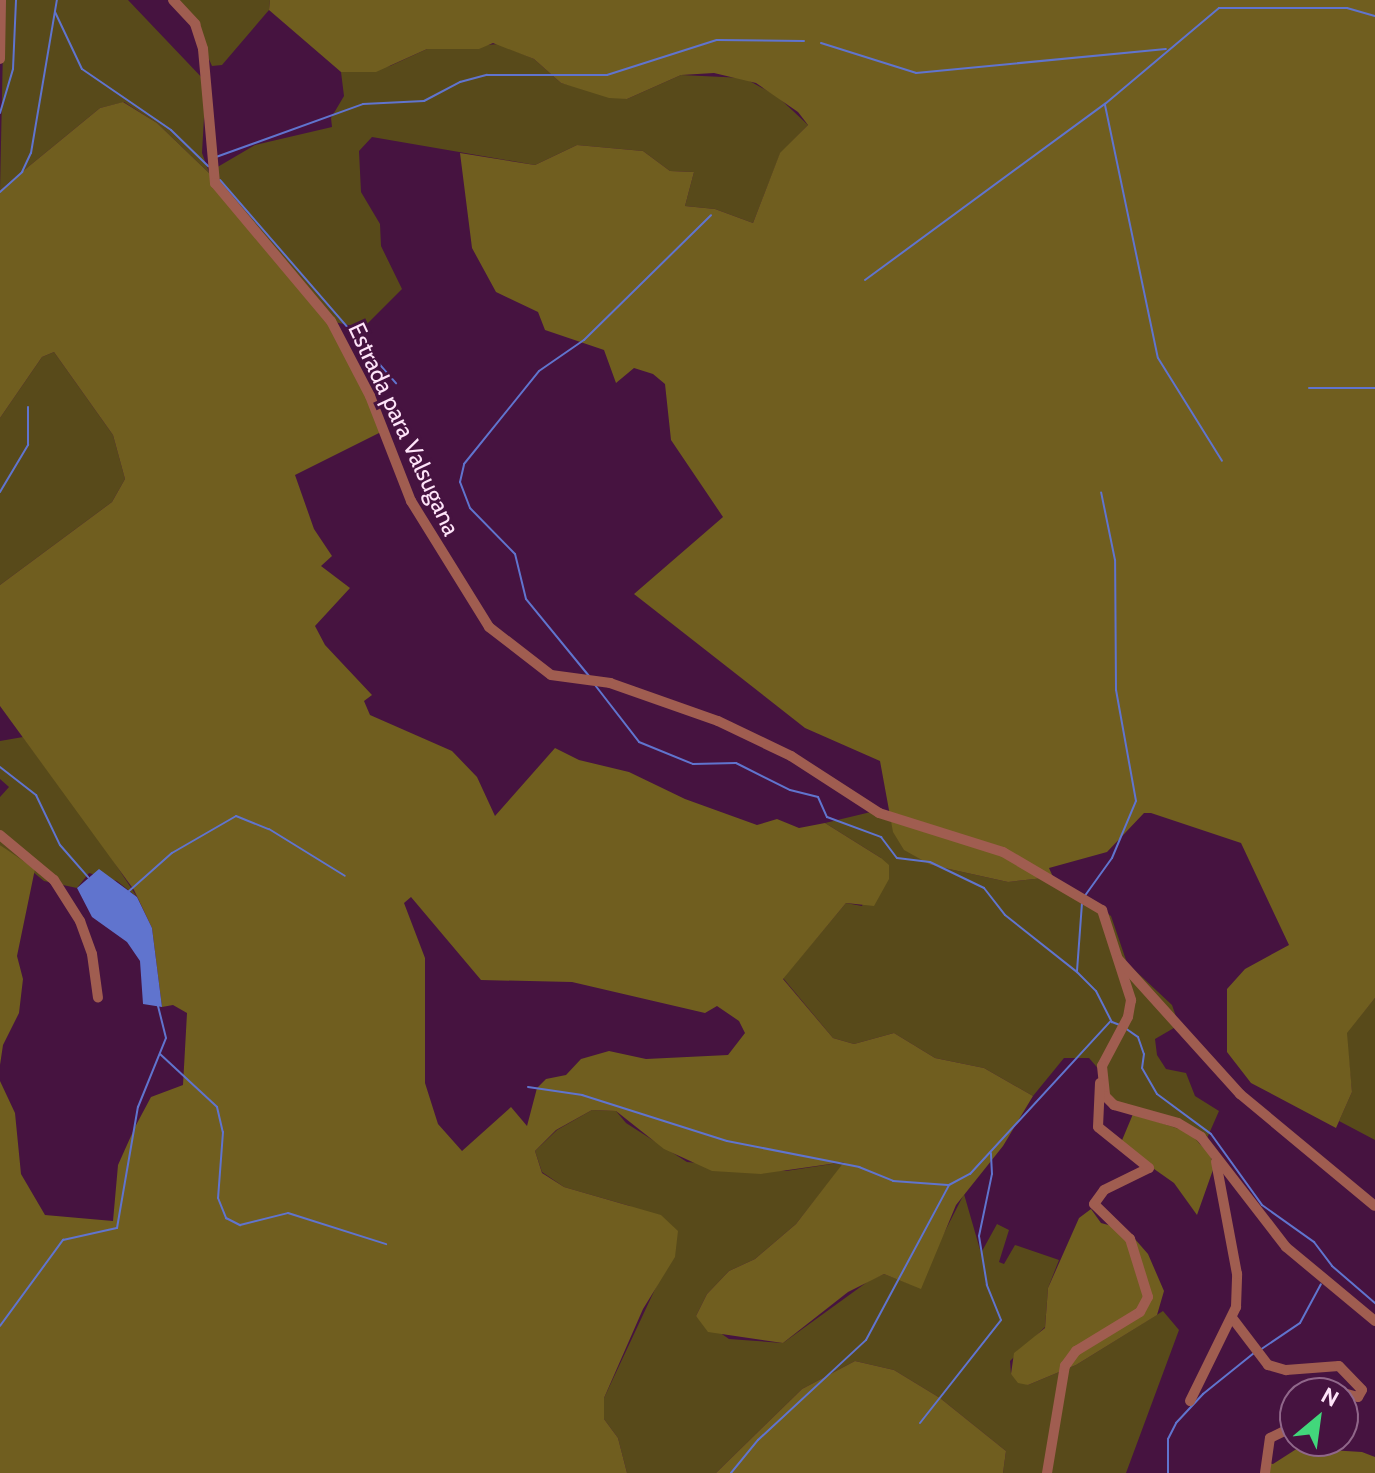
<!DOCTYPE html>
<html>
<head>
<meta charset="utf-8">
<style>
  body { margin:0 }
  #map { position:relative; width:1375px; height:1473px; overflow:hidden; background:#461340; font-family:Cabin,sans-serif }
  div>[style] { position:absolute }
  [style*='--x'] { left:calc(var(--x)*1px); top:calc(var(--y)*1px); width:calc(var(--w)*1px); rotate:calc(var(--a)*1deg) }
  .green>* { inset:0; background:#584a1a }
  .forest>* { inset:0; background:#705e1f }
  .water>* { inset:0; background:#6074ce }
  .stream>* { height:2px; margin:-1px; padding:0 1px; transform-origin:1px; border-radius:1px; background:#6074ce }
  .minor>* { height:10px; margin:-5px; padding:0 5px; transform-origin:5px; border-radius:5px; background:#a05d50 }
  span { translate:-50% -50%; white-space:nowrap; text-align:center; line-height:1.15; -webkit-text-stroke:6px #461340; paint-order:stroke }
  .street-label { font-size:24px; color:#fee4f9 }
  .north { position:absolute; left:1279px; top:1377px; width:80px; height:80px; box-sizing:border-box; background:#461340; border:2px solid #90678a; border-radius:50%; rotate:29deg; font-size:22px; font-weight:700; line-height:32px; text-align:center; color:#fee4f9 }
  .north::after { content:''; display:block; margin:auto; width:28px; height:36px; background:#42d77b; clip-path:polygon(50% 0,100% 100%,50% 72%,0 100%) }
</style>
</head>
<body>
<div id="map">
  <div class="green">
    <div style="clip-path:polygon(4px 0,128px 0,206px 82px,202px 153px,209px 172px,255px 145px,332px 127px,331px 118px,344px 96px,341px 72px,390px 66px,427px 49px,499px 44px,534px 59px,561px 83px,627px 99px,681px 75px,744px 78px,777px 96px,808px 125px,780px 154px,753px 223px,715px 209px,685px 206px,694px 172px,670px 171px,643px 151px,577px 145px,535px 165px,372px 137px,359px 151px,361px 192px,380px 224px,381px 246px,402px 289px,363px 328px,334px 322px,209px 173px,157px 123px,124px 102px,100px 108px,0 190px)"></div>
    <div style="clip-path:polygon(172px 0,270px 0,269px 10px,222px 65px,212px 66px,194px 25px)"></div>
    <div style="clip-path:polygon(54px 352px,113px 435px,125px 479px,112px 502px,0 585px,0 418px,42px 357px)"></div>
    <div style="clip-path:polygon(23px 737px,105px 848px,137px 897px,117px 881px,89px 873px,77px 888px,44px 881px,0 845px,0 797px,9px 787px,0 779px,0 741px)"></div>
    <div style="clip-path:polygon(875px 811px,891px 820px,931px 865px,1008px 882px,1053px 877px,1111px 916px,1127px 963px,1172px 1005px,1179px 1025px,1155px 1039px,1157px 1055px,1166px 1069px,1186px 1073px,1195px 1096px,1219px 1111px,1204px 1145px,1108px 1102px,1102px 1073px,1089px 1058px,1064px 1058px,1033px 1096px,984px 1068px,935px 1058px,894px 1033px,854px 1044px,833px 1038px,783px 978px,846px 903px,862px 906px,881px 858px,825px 823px)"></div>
    <div style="clip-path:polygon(1375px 998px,1375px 1140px,1339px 1121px,1352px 1092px,1346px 1033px)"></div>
    <div style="clip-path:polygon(592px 1110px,616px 1111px,626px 1123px,687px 1162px,786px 1171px,845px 1162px,796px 1224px,755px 1259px,729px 1271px,707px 1294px,696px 1316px,729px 1339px,783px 1343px,870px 1280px,884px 1274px,910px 1284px,922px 1276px,964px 1194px,981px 1253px,997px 1224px,1009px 1230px,999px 1262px,1004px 1264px,1015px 1245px,1059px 1260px,1048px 1288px,1045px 1327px,1010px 1361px,1011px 1374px,1028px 1385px,1076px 1365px,1163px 1311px,1179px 1330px,1126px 1473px,1003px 1473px,1006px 1451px,940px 1398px,894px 1370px,855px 1361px,802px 1389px,716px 1473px,627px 1473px,618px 1438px,604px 1419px,604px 1398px,657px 1285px,630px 1206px,564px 1187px,542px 1172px,535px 1151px,557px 1130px)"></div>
  </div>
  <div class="forest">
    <div style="clip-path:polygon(270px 0,1375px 0,1375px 998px,1347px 1033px,1352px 1092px,1336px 1128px,1251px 1083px,1227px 1052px,1227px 989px,1245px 969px,1289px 945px,1241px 843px,1151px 813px,1144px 813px,1107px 852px,1049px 868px,1053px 877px,1008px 882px,931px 865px,904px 850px,893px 832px,880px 761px,805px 728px,634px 594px,723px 517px,671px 440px,665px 384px,653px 374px,634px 368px,616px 383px,604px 350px,545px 330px,538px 312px,496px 292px,472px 248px,460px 153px,535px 165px,577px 145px,643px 151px,670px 171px,694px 172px,685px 206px,715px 209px,753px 223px,780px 153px,808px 125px,798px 112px,756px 83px,714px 73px,681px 75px,627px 99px,609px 98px,561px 83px,534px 59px,493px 43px,479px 49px,427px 49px,376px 72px,341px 72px,269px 10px)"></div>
    <div style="clip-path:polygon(evenodd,123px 102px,157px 123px,209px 173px,334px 322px,381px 432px,295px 475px,314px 529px,332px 556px,321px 566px,350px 588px,315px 626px,325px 645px,372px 695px,364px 701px,370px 715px,452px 751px,477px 777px,495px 816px,555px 748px,579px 760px,629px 772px,685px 799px,757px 825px,777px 819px,799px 828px,825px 823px,881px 858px,889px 865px,889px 879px,874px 906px,846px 903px,783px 979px,833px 1038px,854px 1044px,894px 1033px,935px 1058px,984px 1068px,1033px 1096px,1003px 1146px,956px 1205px,921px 1289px,884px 1274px,848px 1292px,783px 1343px,708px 1332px,696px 1316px,707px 1294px,729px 1271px,755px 1259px,796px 1224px,844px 1162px,761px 1174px,712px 1171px,664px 1149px,616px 1111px,592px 1110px,556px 1130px,535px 1151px,542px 1173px,564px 1187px,661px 1215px,678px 1231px,675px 1257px,643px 1309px,604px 1398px,604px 1419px,618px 1438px,627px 1473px,0 1473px,0 1081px,15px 1113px,21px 1174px,45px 1215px,113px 1221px,118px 1165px,135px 1127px,151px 1097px,183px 1085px,187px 1013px,173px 1005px,162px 1007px,152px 928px,134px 890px,0 706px,0 585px,112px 502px,125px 479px,113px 435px,54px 352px,42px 357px,0 418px,0 190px,100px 108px,123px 102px,411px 897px,481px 980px,572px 982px,705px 1013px,717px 1006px,739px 1021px,745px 1033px,728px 1055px,646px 1059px,609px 1051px,581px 1059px,566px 1075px,546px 1079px,537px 1088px,527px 1126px,511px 1107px,462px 1151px,438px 1124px,425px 1083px,425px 958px,404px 903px,411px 897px)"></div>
    <div style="clip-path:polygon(0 845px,35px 869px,17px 956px,23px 979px,19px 1013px,3px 1045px,0 1065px)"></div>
    <div style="clip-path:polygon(1133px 1114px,1188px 1132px,1210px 1154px,1214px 1167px,1197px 1215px,1174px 1183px,1120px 1145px)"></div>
    <div style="clip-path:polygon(1091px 1209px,1101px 1223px,1127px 1230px,1148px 1254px,1164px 1291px,1157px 1315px,1076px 1365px,1028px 1385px,1018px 1383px,1011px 1374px,1014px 1353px,1045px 1328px,1048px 1288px,1079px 1218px)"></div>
    <div style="clip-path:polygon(855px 1361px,894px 1370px,940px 1398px,1006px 1451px,1003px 1473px,716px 1473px,802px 1389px)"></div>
    <div style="clip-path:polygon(1298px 1448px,1362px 1452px,1375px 1457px,1375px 1473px,1264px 1473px,1264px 1462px,1273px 1464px)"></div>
  </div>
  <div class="water">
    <div style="clip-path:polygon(99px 869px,137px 897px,152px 928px,162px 1007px,143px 1004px,140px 961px,127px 942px,92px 917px,77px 888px)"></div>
  </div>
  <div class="stream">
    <div style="--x:55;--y:12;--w:63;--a:64.7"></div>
    <div style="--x:82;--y:69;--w:108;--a:34.4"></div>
    <div style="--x:171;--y:130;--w:52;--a:44.2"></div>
    <div style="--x:821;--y:43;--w:100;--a:17.5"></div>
    <div style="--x:916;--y:73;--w:251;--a:-5.5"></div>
    <div style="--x:1105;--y:105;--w:258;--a:78.2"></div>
    <div style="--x:1158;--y:358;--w:121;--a:58.1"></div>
    <div style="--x:0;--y:113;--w:46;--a:-73.5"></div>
    <div style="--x:13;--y:69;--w:69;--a:-87.5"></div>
    <div style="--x:216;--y:157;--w:156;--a:-19.8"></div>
    <div style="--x:363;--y:104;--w:61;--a:-2.8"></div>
    <div style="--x:424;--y:101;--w:41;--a:-27.8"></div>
    <div style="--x:460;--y:82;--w:28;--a:-15"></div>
    <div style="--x:487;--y:75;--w:120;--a:0"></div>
    <div style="--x:607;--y:75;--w:115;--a:-17.7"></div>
    <div style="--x:717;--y:40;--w:87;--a:0.7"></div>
    <div style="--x:220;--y:180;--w:269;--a:49.1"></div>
    <div style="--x:0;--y:192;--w:30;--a:-42"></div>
    <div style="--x:22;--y:172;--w:21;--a:-65"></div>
    <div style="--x:31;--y:153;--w:155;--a:-80.4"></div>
    <div style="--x:865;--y:280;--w:298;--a:-36.3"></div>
    <div style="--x:1105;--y:104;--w:149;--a:-40.1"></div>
    <div style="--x:1219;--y:8;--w:128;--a:0"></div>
    <div style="--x:1347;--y:8;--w:29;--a:16"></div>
    <div style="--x:1309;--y:388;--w:66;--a:0"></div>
    <div style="--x:0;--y:492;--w:55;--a:-59.2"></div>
    <div style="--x:28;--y:445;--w:38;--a:-90"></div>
    <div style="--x:589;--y:676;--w:99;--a:-129.3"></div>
    <div style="--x:526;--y:599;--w:46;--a:-103.7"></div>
    <div style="--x:515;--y:554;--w:64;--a:-134.4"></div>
    <div style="--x:470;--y:508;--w:28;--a:-111"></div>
    <div style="--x:460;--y:482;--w:18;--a:-77"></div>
    <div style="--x:464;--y:464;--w:119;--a:-51.1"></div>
    <div style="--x:539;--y:371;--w:55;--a:-34.6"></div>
    <div style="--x:584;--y:340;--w:178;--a:-44.5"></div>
    <div style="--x:595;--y:685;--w:72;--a:52.3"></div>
    <div style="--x:639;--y:742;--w:58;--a:22.2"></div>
    <div style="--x:693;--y:764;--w:43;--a:-1.3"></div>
    <div style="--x:736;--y:763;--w:60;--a:26.6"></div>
    <div style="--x:790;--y:790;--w:29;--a:14"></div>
    <div style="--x:818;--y:797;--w:22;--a:66"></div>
    <div style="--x:827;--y:817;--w:58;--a:20.3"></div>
    <div style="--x:881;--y:837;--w:26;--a:53"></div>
    <div style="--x:897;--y:858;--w:33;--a:7"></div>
    <div style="--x:930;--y:862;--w:60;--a:25.7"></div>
    <div style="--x:984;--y:888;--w:34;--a:52"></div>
    <div style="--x:1005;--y:915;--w:92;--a:38.4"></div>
    <div style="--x:1077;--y:972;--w:27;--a:45"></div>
    <div style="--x:1096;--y:991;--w:35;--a:63"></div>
    <div style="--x:1112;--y:1022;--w:9;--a:21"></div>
    <div style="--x:0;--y:767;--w:46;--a:37.9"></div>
    <div style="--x:36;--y:795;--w:55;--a:64.4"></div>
    <div style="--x:60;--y:845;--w:43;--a:48.8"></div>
    <div style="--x:128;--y:892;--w:59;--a:-41.6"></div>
    <div style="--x:172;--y:853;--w:74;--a:-30"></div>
    <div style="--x:236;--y:816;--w:35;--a:22"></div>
    <div style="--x:269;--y:829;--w:89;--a:31.7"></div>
    <div style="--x:1084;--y:897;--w:48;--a:-54.3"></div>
    <div style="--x:1112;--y:858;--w:62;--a:-67.2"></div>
    <div style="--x:1136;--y:801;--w:113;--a:-100.2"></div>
    <div style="--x:1116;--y:690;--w:130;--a:-90.4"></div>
    <div style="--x:1115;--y:560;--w:69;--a:-101.6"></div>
    <div style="--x:1077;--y:971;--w:68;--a:-85.8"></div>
    <div style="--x:1125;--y:1028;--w:16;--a:35"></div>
    <div style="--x:1138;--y:1037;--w:18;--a:71"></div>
    <div style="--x:1144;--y:1054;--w:14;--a:98"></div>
    <div style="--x:1142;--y:1068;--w:30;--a:60"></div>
    <div style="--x:1157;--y:1094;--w:67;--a:36.5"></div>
    <div style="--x:1211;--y:1134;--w:87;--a:54.3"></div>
    <div style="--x:1262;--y:1205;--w:64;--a:35.4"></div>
    <div style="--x:1314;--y:1242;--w:30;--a:53"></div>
    <div style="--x:1332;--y:1266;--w:57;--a:40.7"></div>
    <div style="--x:160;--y:1054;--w:78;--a:42.9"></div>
    <div style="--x:217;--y:1107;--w:26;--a:77"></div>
    <div style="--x:223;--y:1132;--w:66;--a:94.3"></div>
    <div style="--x:218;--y:1198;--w:22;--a:68"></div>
    <div style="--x:226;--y:1218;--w:16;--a:27"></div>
    <div style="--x:240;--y:1225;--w:49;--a:-14"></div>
    <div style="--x:288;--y:1213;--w:103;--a:17.6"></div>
    <div style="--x:528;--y:1087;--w:55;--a:8.4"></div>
    <div style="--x:582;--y:1095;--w:152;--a:17.6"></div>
    <div style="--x:727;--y:1141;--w:135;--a:11.1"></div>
    <div style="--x:859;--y:1167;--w:37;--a:22"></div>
    <div style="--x:893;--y:1181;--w:55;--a:4.2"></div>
    <div style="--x:0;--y:1326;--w:107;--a:-53.8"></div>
    <div style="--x:63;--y:1240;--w:55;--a:-12.5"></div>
    <div style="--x:117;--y:1228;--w:123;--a:-80.2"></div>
    <div style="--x:138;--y:1107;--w:74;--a:-67.9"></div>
    <div style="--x:166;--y:1038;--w:34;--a:-104"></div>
    <div style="--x:1260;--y:1350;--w:48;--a:-34"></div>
    <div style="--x:1300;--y:1323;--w:44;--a:-61.7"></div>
    <div style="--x:920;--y:1423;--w:131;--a:-51.8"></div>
    <div style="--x:1001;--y:1320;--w:38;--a:-112"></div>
    <div style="--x:987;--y:1285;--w:50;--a:-99.3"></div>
    <div style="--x:979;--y:1236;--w:63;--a:-78.2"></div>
    <div style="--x:992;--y:1174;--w:21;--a:-93"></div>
    <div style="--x:731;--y:1473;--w:43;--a:-50.7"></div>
    <div style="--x:758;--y:1440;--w:147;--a:-42.8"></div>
    <div style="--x:866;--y:1340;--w:176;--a:-61.8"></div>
    <div style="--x:949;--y:1185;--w:24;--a:-28"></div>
    <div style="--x:970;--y:1174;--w:207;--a:-47.4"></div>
    <div style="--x:1168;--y:1473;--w:34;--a:-90"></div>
    <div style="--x:1168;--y:1439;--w:18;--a:-63"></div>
    <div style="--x:1176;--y:1423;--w:40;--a:-47"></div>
    <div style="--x:1203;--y:1394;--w:65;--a:-38.8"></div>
  </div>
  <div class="minor">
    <div style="--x:173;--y:0;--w:33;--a:47"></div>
    <div style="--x:195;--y:24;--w:26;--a:72"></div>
    <div style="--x:203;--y:49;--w:135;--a:84.9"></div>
    <div style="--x:215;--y:183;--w:180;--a:50"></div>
    <div style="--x:331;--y:321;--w:85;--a:62.5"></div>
    <div style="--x:370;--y:396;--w:113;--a:68.7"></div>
    <div style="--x:411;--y:501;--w:148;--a:58.2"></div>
    <div style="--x:489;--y:627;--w:78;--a:37.7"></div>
    <div style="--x:551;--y:675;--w:60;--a:7.7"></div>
    <div style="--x:610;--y:683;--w:114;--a:19.4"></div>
    <div style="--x:718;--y:721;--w:81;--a:25.6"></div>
    <div style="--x:791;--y:756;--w:105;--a:32.9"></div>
    <div style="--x:879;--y:813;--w:130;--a:17.5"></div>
    <div style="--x:1003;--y:852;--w:115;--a:30.4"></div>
    <div style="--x:1102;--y:910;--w:95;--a:72.1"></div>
    <div style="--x:1131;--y:1000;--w:17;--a:100"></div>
    <div style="--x:1128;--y:1017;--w:55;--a:118"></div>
    <div style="--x:1102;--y:1066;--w:30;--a:84"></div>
    <div style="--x:1105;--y:1096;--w:13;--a:45"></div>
    <div style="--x:1114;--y:1105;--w:66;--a:15.7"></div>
    <div style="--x:1178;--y:1123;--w:27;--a:31"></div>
    <div style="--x:1201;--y:1137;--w:139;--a:52.3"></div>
    <div style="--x:1286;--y:1247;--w:116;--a:39.7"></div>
    <div style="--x:0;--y:59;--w:59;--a:-89"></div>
    <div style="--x:0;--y:835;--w:70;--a:39.8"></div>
    <div style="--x:54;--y:880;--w:49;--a:57.6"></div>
    <div style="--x:80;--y:921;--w:35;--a:70"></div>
    <div style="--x:92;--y:954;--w:44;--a:82.2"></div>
    <div style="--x:1119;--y:960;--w:181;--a:47.9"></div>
    <div style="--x:1240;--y:1094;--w:175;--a:39.7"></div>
    <div style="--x:1233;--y:1319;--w:58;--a:52.7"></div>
    <div style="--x:1268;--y:1365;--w:19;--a:16"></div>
    <div style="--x:1286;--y:1370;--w:53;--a:-4.3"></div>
    <div style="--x:1339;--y:1366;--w:33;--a:46"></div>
    <div style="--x:1362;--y:1390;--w:8;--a:120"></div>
    <div style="--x:1358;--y:1397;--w:16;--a:-165"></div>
    <div style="--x:1190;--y:1401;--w:105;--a:-63.9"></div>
    <div style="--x:1236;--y:1307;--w:33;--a:-88"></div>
    <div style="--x:1237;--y:1274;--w:114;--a:-100.6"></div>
    <div style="--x:1047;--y:1473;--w:109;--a:-80.5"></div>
    <div style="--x:1065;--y:1366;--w:19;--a:-54"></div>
    <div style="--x:1076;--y:1351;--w:75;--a:-31.4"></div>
    <div style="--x:1140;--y:1312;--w:17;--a:-62"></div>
    <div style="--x:1148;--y:1297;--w:61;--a:-107.2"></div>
    <div style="--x:1130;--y:1239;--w:50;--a:-135.8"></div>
    <div style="--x:1094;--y:1204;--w:17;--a:-54"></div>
    <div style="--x:1104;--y:1190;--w:50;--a:-26.1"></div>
    <div style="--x:1149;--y:1168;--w:65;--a:-141.2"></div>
    <div style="--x:1098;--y:1127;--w:44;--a:-87.4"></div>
    <div style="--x:1265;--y:1473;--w:35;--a:-82"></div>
    <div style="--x:1270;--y:1438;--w:28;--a:-26"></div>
  </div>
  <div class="street-label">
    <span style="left:404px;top:429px;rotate:65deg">Estrada para Valsugana</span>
  </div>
  <div class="north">N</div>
</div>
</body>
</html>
